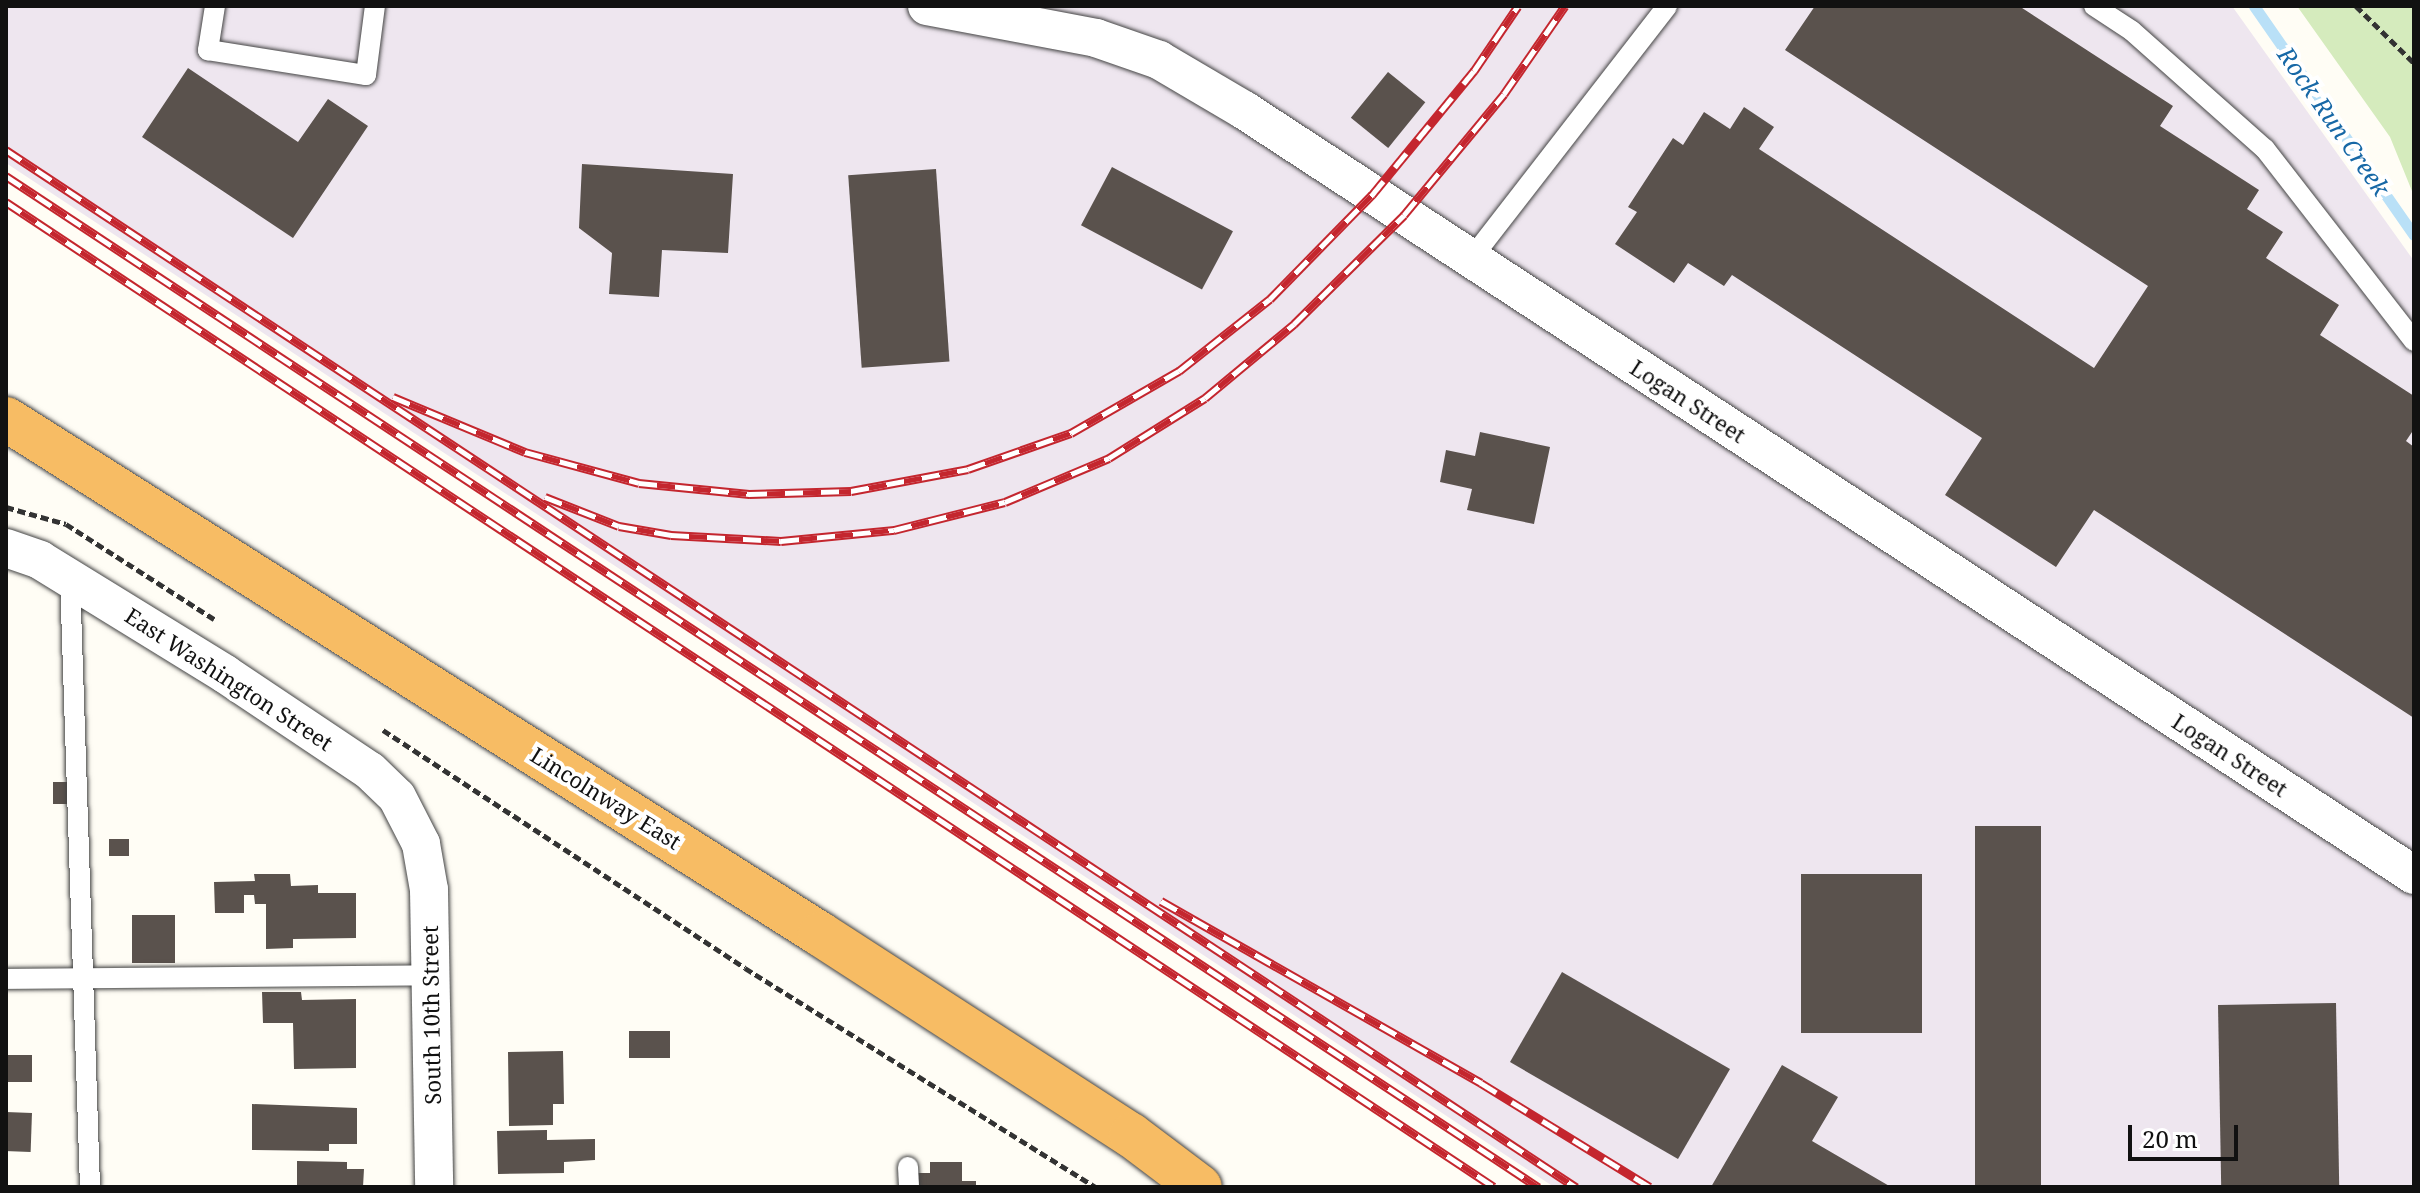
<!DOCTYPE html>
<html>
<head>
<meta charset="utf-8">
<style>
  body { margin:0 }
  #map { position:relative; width:2420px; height:1193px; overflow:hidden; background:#fffdf5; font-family:"Noto Serif",serif }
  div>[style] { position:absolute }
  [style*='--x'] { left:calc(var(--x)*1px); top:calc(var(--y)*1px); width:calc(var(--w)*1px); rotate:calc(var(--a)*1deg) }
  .industrial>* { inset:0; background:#eee6ef }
  .green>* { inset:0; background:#d5ebbd }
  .stream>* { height:11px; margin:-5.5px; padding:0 5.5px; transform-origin:5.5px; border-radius:5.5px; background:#b9e0f7 }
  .building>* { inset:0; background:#5a524d; transform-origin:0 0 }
  .path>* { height:5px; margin-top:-2.5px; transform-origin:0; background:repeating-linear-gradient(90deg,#333 0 8px,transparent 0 12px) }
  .roads { filter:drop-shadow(0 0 2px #444) drop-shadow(0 0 2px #444) }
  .service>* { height:20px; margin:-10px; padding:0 10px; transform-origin:10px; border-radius:10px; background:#fff }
  .minor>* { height:38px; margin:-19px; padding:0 19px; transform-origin:19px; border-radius:19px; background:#fff }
  .trunk>* { height:44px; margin:-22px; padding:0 22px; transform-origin:22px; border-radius:22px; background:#f7bc64 }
  .rail>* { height:9px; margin-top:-4.5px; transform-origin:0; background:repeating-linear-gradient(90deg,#fff 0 18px,#c4262e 0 36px); box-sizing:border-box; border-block:2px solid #c4262e }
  span { translate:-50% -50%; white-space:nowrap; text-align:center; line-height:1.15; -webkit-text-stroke:8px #fff; paint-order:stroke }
  .street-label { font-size:22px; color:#111 }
  .water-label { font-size:24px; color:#1768a6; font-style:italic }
  .frame { position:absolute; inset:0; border:8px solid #111; pointer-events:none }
  .scale { position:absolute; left:2128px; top:1125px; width:110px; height:36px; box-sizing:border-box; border:4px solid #111; border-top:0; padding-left:10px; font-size:24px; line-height:28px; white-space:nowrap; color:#111; -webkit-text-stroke:6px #fff; paint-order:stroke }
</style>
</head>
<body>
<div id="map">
  <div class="industrial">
    <div style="clip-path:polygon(6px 6px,2232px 6px,2414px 261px,2414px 1187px,1554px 1187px,6px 163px)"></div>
  </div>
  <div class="green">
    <div style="clip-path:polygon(2297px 6px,2414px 6px,2414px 196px,2390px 137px)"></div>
  </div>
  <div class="stream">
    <div style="--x:2254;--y:6;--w:279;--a:55.1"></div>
  </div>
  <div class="building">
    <div style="clip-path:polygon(1815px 6px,2019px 6px,2173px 106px,2160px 126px,2259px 190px,2247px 209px,2283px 232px,2266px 258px,2339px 305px,2320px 335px,2414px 396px,2414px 429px,2406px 441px,2414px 447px,2414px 718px,2094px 510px,2056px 567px,1945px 495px,1982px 438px,1732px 275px,1724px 286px,1688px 263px,1674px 283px,1615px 244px,1637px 212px,1628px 207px,1673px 138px,1683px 145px,1704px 112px,1730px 129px,1744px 107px,1774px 127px,1759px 149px,2094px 368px,2148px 286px,1785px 50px)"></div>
    <div style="clip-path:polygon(188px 68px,298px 142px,328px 99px,368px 126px,293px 238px,142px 137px)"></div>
    <div style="left:1388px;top:72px;width:48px;height:59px;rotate:39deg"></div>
    <div style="clip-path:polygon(582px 164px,733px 174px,728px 253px,662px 250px,659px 297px,609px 294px,612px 253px,579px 228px)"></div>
    <div style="left:1112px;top:167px;width:137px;height:66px;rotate:28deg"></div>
    <div style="left:936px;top:169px;width:193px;height:88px;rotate:86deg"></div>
    <div style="clip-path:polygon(1480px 432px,1550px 447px,1534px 524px,1467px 510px,1472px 489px,1440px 482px,1446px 450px,1475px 456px)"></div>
    <div style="left:53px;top:782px;width:17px;height:22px"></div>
    <div style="left:1975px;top:826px;width:66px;height:361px"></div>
    <div style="left:109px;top:839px;width:20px;height:17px"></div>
    <div style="clip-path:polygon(254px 874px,290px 874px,291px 886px,318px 885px,318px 893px,356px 893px,356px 938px,293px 939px,293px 948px,266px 949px,266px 904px,255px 904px,254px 895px,244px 895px,244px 913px,215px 913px,214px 882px,255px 881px)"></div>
    <div style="left:1922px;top:874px;width:159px;height:121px;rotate:90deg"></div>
    <div style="left:132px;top:915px;width:43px;height:48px"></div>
    <div style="left:1562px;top:972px;width:194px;height:104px;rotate:30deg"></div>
    <div style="clip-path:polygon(262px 992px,301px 992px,302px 1000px,356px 999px,356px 1068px,294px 1069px,293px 1023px,263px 1023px)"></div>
    <div style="left:2336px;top:1003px;width:184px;height:118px;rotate:89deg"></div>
    <div style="left:670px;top:1031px;width:27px;height:41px;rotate:90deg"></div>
    <div style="clip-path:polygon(563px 1051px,564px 1104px,553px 1104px,553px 1125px,509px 1126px,508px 1052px)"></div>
    <div style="left:6px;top:1055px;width:26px;height:27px"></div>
    <div style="clip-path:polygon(1782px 1065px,1838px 1097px,1812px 1141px,1891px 1187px,1711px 1187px)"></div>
    <div style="clip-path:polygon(252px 1104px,357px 1108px,357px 1144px,329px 1144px,329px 1151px,252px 1150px)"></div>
    <div style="left:6px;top:1112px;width:26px;height:39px;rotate:2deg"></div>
    <div style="clip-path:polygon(547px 1130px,547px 1140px,595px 1139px,595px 1160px,564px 1162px,564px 1173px,498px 1174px,497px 1131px)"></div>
    <div style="clip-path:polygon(297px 1161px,347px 1162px,347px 1169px,364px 1169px,363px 1187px,297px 1187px)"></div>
    <div style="clip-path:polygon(930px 1162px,962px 1162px,962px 1181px,976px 1181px,976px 1187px,917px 1187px,917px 1173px,930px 1173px)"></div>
  </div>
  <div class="path">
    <div style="--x:2356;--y:6;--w:81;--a:44.5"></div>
    <div style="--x:6;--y:507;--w:62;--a:15.8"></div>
    <div style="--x:66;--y:524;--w:176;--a:32.7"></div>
    <div style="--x:383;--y:730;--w:433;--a:33.3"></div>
    <div style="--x:745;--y:968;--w:414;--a:32"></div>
  </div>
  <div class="roads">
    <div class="service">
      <div style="--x:215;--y:6;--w:45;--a:99"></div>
      <div style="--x:208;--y:50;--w:160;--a:9"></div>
      <div style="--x:366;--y:75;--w:70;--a:-82.6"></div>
      <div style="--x:2094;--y:6;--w:45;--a:33.3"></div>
      <div style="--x:2132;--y:31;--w:178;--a:41.6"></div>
      <div style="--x:2265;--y:149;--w:243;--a:52.2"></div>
      <div style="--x:1471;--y:259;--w:320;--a:-52.2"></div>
      <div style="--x:70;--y:578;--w:609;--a:88.12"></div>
      <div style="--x:6;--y:979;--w:425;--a:-0.5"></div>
      <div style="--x:908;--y:1167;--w:20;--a:87"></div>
    </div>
    <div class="minor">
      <div style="--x:927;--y:6;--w:172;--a:10.7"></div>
      <div style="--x:1096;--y:38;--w:67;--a:19.2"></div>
      <div style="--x:1159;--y:60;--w:99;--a:30.5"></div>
      <div style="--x:1244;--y:110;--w:1398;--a:33.18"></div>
      <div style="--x:6;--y:548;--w:36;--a:19"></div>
      <div style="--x:40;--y:560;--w:217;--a:31.6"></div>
      <div style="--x:225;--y:674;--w:174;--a:33.8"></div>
      <div style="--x:370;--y:771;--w:37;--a:44"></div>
      <div style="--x:397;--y:797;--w:53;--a:62.9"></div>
      <div style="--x:421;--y:844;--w:47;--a:80.1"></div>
      <div style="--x:429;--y:890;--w:297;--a:89"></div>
    </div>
    <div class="trunk">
      <div style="--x:6;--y:419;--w:963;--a:32.32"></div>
      <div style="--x:820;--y:934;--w:370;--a:32.9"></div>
      <div style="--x:1131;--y:1135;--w:86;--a:37"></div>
    </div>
  </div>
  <div class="rail">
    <div style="--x:6;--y:150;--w:1882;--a:33.45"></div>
    <div style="--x:6;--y:176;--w:1836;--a:33.42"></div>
    <div style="--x:6;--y:202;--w:1784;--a:33.5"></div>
    <div style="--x:393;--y:397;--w:143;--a:22.6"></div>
    <div style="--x:525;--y:452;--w:118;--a:15.2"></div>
    <div style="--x:639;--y:483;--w:111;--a:5.7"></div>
    <div style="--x:749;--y:494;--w:102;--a:-1.7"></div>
    <div style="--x:851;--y:491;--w:119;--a:-10.6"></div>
    <div style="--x:968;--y:469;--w:109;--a:-19.3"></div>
    <div style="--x:1071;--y:433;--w:125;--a:-29.9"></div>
    <div style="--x:1179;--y:371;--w:116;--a:-38.4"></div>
    <div style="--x:1270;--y:299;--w:146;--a:-45.6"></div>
    <div style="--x:1372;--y:195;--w:161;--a:-50.6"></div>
    <div style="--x:1474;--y:71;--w:78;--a:-55.9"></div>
    <div style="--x:545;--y:497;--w:79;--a:21.4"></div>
    <div style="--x:619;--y:526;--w:53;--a:9.8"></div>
    <div style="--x:671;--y:535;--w:110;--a:3.1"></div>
    <div style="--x:781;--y:541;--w:114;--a:-5.6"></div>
    <div style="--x:894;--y:530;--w:114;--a:-14.2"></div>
    <div style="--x:1005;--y:502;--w:113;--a:-22.9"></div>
    <div style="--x:1109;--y:458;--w:113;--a:-32"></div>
    <div style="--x:1205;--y:398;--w:116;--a:-39.7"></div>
    <div style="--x:1294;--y:324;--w:155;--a:-44.7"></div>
    <div style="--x:1404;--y:215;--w:157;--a:-50.4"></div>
    <div style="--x:1504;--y:94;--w:107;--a:-55.3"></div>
    <div style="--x:1161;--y:901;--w:368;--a:29.6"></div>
    <div style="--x:1481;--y:1083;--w:198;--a:31.6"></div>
  </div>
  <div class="street-label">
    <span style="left:1688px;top:401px;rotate:33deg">Logan Street</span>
    <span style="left:229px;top:679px;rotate:33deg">East Washington Street</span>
    <span style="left:2230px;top:755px;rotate:33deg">Logan Street</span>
    <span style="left:606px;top:798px;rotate:32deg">Lincolnway East</span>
    <span style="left:431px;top:1015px;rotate:-91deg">South 10th Street</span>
  </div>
  <div class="water-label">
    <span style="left:2334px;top:121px;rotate:55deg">Rock Run Creek</span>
  </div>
  <div class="frame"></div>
  <div class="scale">20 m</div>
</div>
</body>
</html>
